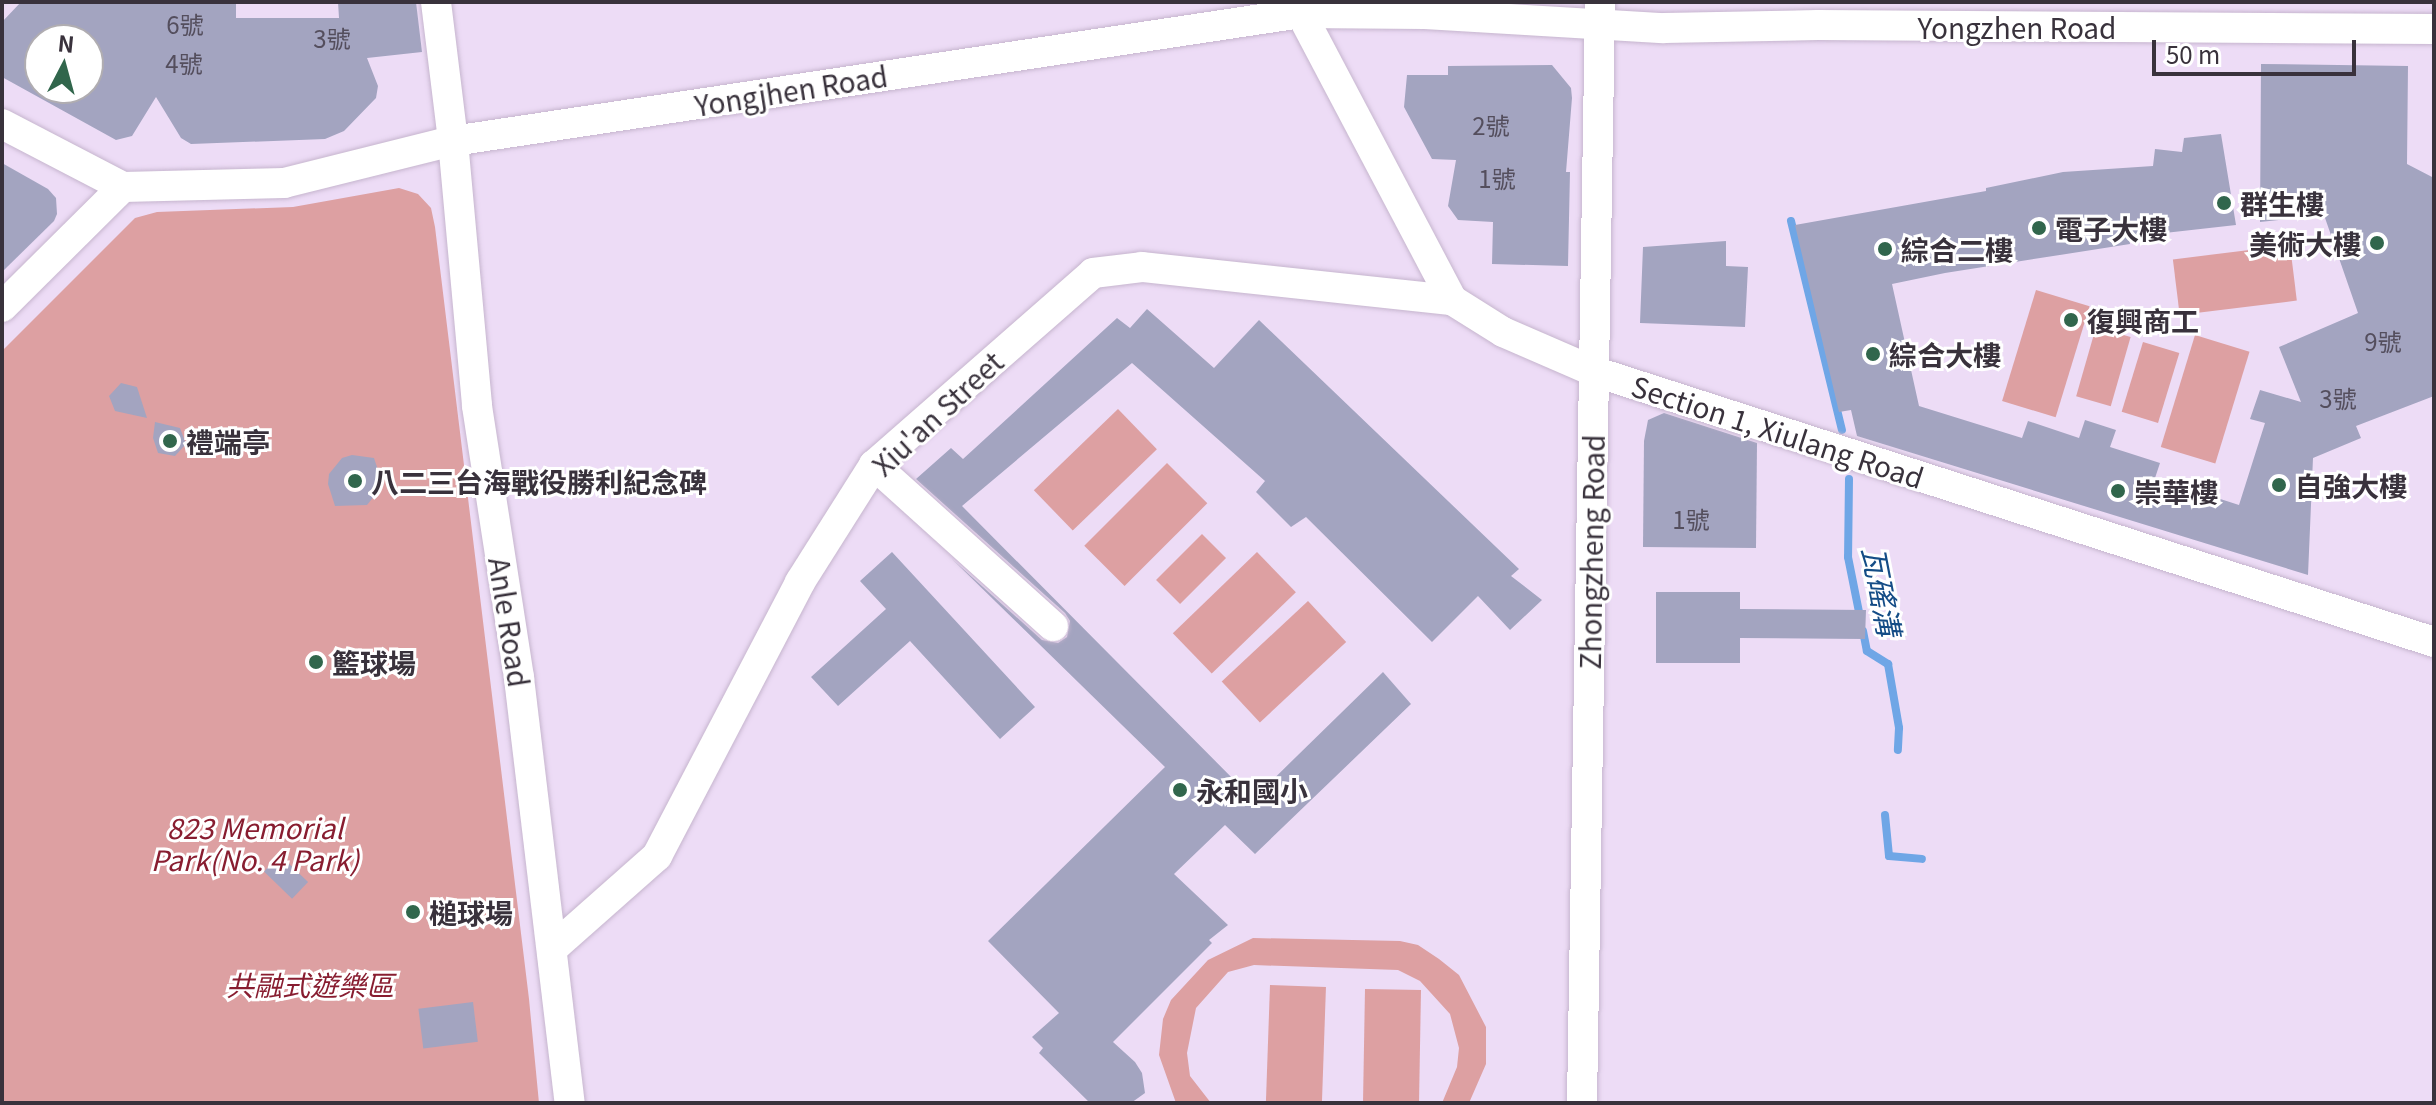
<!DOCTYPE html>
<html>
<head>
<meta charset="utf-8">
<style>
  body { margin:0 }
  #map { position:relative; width:2436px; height:1105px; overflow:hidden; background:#eddcf6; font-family:Georgia,"Noto Sans TC",serif }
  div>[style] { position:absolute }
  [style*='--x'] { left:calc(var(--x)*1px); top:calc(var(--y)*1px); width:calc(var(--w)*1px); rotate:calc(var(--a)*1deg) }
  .green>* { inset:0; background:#dda0a2; transform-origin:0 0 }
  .stream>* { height:8px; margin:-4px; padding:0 4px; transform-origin:4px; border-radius:4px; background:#6fa6e6 }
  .building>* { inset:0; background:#a3a4c0; transform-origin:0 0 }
  .roads { filter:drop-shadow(0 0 2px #c6b5ce) drop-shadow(0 0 2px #c6b5ce) }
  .minor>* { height:30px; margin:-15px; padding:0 15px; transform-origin:15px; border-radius:15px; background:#fff }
  .dots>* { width:22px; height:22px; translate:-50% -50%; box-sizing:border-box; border:4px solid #fff; border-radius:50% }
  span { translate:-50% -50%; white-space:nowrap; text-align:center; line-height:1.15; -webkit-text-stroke:6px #fff; paint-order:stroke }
  .number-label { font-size:24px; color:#544e5d }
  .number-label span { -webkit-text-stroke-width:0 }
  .street-label { font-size:28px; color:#39323c }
  .poi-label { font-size:28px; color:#39323c; font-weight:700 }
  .left { translate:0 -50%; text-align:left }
  .right { translate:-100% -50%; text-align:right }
  .park-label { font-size:28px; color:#881d30; font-style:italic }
  .water-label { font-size:30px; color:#144c86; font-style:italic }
  .frame { position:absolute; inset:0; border:4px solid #39323c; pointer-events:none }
  .north { position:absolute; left:24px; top:24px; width:80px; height:80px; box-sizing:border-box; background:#fff; border:2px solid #b0adb1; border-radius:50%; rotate:6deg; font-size:22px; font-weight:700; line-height:32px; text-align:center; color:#39323c }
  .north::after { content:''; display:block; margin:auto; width:28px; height:36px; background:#31664c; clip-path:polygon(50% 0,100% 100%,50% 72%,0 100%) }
  .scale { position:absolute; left:2152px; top:40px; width:204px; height:36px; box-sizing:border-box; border:4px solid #39323c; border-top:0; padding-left:10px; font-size:24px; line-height:28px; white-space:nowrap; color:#39323c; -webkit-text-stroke:6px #fff; paint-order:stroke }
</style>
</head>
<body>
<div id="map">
  <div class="green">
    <div style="clip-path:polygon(399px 188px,418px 194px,431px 208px,435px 227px,529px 999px,539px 1103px,2px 1103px,2px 351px,135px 218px,157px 212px,293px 207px)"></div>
    <div style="left:2290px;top:245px;width:56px;height:118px;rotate:83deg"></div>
    <div style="left:2036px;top:290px;width:56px;height:116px;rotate:17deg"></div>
    <div style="left:2096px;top:327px;width:36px;height:72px;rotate:16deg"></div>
    <div style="left:2195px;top:335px;width:57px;height:117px;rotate:17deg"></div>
    <div style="left:2143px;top:342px;width:38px;height:73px;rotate:17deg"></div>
    <div style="left:1118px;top:409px;width:56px;height:117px;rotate:46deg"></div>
    <div style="left:1167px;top:463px;width:57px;height:117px;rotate:45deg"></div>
    <div style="left:1202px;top:534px;width:34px;height:65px;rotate:45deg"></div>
    <div style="left:1257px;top:552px;width:56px;height:117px;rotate:46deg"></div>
    <div style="left:1308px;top:601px;width:56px;height:118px;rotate:47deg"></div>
    <div style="clip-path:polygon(1253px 938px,1400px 941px,1418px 945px,1439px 959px,1459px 975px,1486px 1027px,1486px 1064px,1469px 1103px,1442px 1103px,1457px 1067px,1459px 1048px,1450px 1014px,1420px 981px,1398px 970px,1254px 965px,1228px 972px,1196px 1008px,1187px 1053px,1190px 1076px,1211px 1103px,1176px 1103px,1159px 1055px,1163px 1019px,1171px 1000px,1208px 960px)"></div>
    <div style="left:1270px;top:985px;width:56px;height:117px;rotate:2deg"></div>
    <div style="left:1365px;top:989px;width:56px;height:114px;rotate:1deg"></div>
  </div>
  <div class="stream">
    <div style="--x:1791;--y:221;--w:215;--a:76.3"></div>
    <div style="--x:1849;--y:479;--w:78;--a:90.7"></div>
    <div style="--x:1848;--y:557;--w:61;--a:78.7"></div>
    <div style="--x:1863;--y:631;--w:20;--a:79"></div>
    <div style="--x:1867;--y:651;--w:25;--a:32"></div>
    <div style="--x:1888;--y:664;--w:65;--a:80.2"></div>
    <div style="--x:1899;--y:728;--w:22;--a:93"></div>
    <div style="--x:1885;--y:815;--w:41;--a:84.4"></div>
    <div style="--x:1889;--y:856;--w:33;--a:5"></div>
  </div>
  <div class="building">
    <div style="clip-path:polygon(evenodd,21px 2px,236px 2px,236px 18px,339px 18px,338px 2px,416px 2px,422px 52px,367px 58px,378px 86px,376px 98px,344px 131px,325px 139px,191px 144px,181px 138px,156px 97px,132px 136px,116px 140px,2px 77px,2px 22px,21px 2px,40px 40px,88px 40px,88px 88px,40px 88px,40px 40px)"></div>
    <div style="clip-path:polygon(2261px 64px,2408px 66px,2407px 164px,2434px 178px,2434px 396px,2356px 426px,2361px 438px,2313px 458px,2308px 575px,1857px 436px,1851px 410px,1839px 412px,1795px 225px,1986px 191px,1986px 188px,2063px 172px,2153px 166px,2155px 149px,2182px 152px,2184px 138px,2221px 134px,2236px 225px,2129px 237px,2130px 244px,1945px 273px,1892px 284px,1919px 406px,2022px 438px,2028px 421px,2079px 438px,2085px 420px,2116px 430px,2110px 447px,2160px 463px,2155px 478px,2239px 505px,2265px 423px,2250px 419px,2260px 390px,2301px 402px,2279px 347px,2358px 313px,2324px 215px,2260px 222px)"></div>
    <div style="clip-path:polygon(1552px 65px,1571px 88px,1572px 98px,1566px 172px,1570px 172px,1568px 266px,1492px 264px,1493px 222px,1458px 220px,1448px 206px,1456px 160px,1432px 159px,1404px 107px,1407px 75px,1448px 75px,1448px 66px)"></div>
    <div style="clip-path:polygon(2px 163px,48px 189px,56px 198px,57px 214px,54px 221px,2px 272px)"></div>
    <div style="clip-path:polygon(1726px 241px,1726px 266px,1748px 267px,1745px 327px,1640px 323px,1643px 247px)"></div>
    <div style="clip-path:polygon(1147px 309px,1214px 368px,1259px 320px,1519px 569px,1511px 576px,1542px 600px,1510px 630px,1478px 596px,1432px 642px,1306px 517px,1291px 527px,1256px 492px,1265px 481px,1132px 363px,962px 506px,1253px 799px,1383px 672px,1411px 704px,1255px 854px,1225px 825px,1174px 874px,1228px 925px,1209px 940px,1212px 943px,1113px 1042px,1135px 1062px,1142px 1073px,1145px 1093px,1131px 1103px,1090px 1103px,1039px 1053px,1043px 1048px,1032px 1037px,1059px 1013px,988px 941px,1165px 767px,952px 559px,1042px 640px,1058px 643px,1067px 637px,1070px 621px,1065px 613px,916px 479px,951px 448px,963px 459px,1117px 318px,1130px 328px)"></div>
    <div style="clip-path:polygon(121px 383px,137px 387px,147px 418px,115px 411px,109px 396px)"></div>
    <div style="clip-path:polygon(1664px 413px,1757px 443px,1756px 548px,1643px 547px,1644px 441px,1648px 420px)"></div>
    <div style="clip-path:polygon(155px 422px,180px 428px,186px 444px,175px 456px,158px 453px,153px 438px)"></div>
    <div style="clip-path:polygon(352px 455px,374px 458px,381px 479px,380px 489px,367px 505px,335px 506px,328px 484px,329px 474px,342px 458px)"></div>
    <div style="clip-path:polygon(892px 552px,1035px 707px,1000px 739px,910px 641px,838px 706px,811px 677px,886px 609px,860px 581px)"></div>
    <div style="clip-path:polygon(1656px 592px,1740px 592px,1740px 609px,1866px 610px,1865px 639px,1740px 638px,1740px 663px,1656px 663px)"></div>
    <div style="left:280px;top:855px;width:39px;height:23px;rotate:44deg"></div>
    <div style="left:473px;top:1002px;width:40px;height:55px;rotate:83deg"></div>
  </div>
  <div class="roads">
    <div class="minor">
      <div style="--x:436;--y:2;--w:140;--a:83"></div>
      <div style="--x:453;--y:141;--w:266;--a:84.8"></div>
      <div style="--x:477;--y:406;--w:275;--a:81.2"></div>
      <div style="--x:519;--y:678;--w:428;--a:83.2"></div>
      <div style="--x:1295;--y:2;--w:337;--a:62.2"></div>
      <div style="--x:1452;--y:300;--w:60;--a:32.1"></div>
      <div style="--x:1503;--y:332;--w:98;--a:23.4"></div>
      <div style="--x:1593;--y:371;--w:884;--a:17.86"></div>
      <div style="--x:2;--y:124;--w:136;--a:27.5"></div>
      <div style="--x:123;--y:187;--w:161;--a:-1.4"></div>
      <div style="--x:284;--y:183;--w:174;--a:-14"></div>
      <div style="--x:453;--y:141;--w:858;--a:-8.58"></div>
      <div style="--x:1301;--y:13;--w:124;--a:0.5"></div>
      <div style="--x:1425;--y:14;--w:239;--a:3.4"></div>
      <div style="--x:1664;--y:28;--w:154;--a:-1.1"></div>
      <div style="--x:1818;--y:25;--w:616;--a:0.37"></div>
      <div style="--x:2;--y:307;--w:170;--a:-44.8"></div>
      <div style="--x:874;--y:465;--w:241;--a:42"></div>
      <div style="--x:553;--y:948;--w:139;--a:-41.5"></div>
      <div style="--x:657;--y:856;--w:309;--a:-62.4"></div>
      <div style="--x:800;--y:582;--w:138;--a:-57.7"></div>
      <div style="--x:874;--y:465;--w:291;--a:-41.2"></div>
      <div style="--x:1093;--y:273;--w:49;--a:-7"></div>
      <div style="--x:1142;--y:267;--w:312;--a:6.1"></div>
      <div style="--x:1582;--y:1103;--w:1101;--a:-89.06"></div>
    </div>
  </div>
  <div class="dots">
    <div style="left:2224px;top:203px;background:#31664c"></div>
    <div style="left:2039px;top:228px;background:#31664c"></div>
    <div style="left:2377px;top:243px;background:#31664c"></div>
    <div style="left:1885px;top:249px;background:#31664c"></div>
    <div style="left:2071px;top:320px;background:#31664c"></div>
    <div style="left:1873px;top:354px;background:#31664c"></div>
    <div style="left:170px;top:441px;background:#31664c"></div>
    <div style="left:355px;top:481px;background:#31664c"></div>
    <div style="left:2279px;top:485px;background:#31664c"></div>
    <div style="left:2118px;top:491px;background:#31664c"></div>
    <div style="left:316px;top:662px;background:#31664c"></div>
    <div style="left:1180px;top:790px;background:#31664c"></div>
    <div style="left:413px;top:912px;background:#31664c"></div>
  </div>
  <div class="number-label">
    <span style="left:185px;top:24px">6號</span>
    <span style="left:332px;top:38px">3號</span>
    <span style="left:184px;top:63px">4號</span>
    <span style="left:1491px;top:125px">2號</span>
    <span style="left:1497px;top:178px">1號</span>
    <span style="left:2383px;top:341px">9號</span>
    <span style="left:2338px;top:398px">3號</span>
    <span style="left:1691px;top:519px">1號</span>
  </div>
  <div class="street-label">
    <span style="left:2017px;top:27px">Yongzhen Road</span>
    <span style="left:791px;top:90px;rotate:-9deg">Yongjhen Road</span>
    <span style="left:937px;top:413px;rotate:-43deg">Xiu'an Street</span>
    <span style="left:1778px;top:431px;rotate:18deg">Section 1, Xiulang Road</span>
    <span style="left:1591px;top:552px;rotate:-89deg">Zhongzheng Road</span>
    <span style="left:510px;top:622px;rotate:81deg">Anle Road</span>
  </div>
  <div class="poi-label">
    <span class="left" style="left:2240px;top:203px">群生樓</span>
    <span class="left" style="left:2055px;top:228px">電子大樓</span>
    <span class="right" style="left:2361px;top:243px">美術大樓</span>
    <span class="left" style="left:1901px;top:249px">綜合二樓</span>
    <span class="left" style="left:2087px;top:320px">復興商工</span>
    <span class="left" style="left:1889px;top:354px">綜合大樓</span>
    <span class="left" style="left:186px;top:441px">禮端亭</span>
    <span class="left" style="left:371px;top:481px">八二三台海戰役勝利紀念碑</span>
    <span class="left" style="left:2295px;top:485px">自強大樓</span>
    <span class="left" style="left:2134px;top:491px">崇華樓</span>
    <span class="left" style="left:332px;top:662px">籃球場</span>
    <span class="left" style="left:1196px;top:790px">永和國小</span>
    <span class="left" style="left:429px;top:912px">槌球場</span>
  </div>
  <div class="park-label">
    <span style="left:255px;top:843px">823 Memorial<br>Park(No. 4 Park)</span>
    <span style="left:310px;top:984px">共融式遊樂區</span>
  </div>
  <div class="water-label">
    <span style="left:1883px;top:591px;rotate:79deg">瓦磘溝</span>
  </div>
  <div class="frame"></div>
  <div class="north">N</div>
  <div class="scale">50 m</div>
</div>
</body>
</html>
